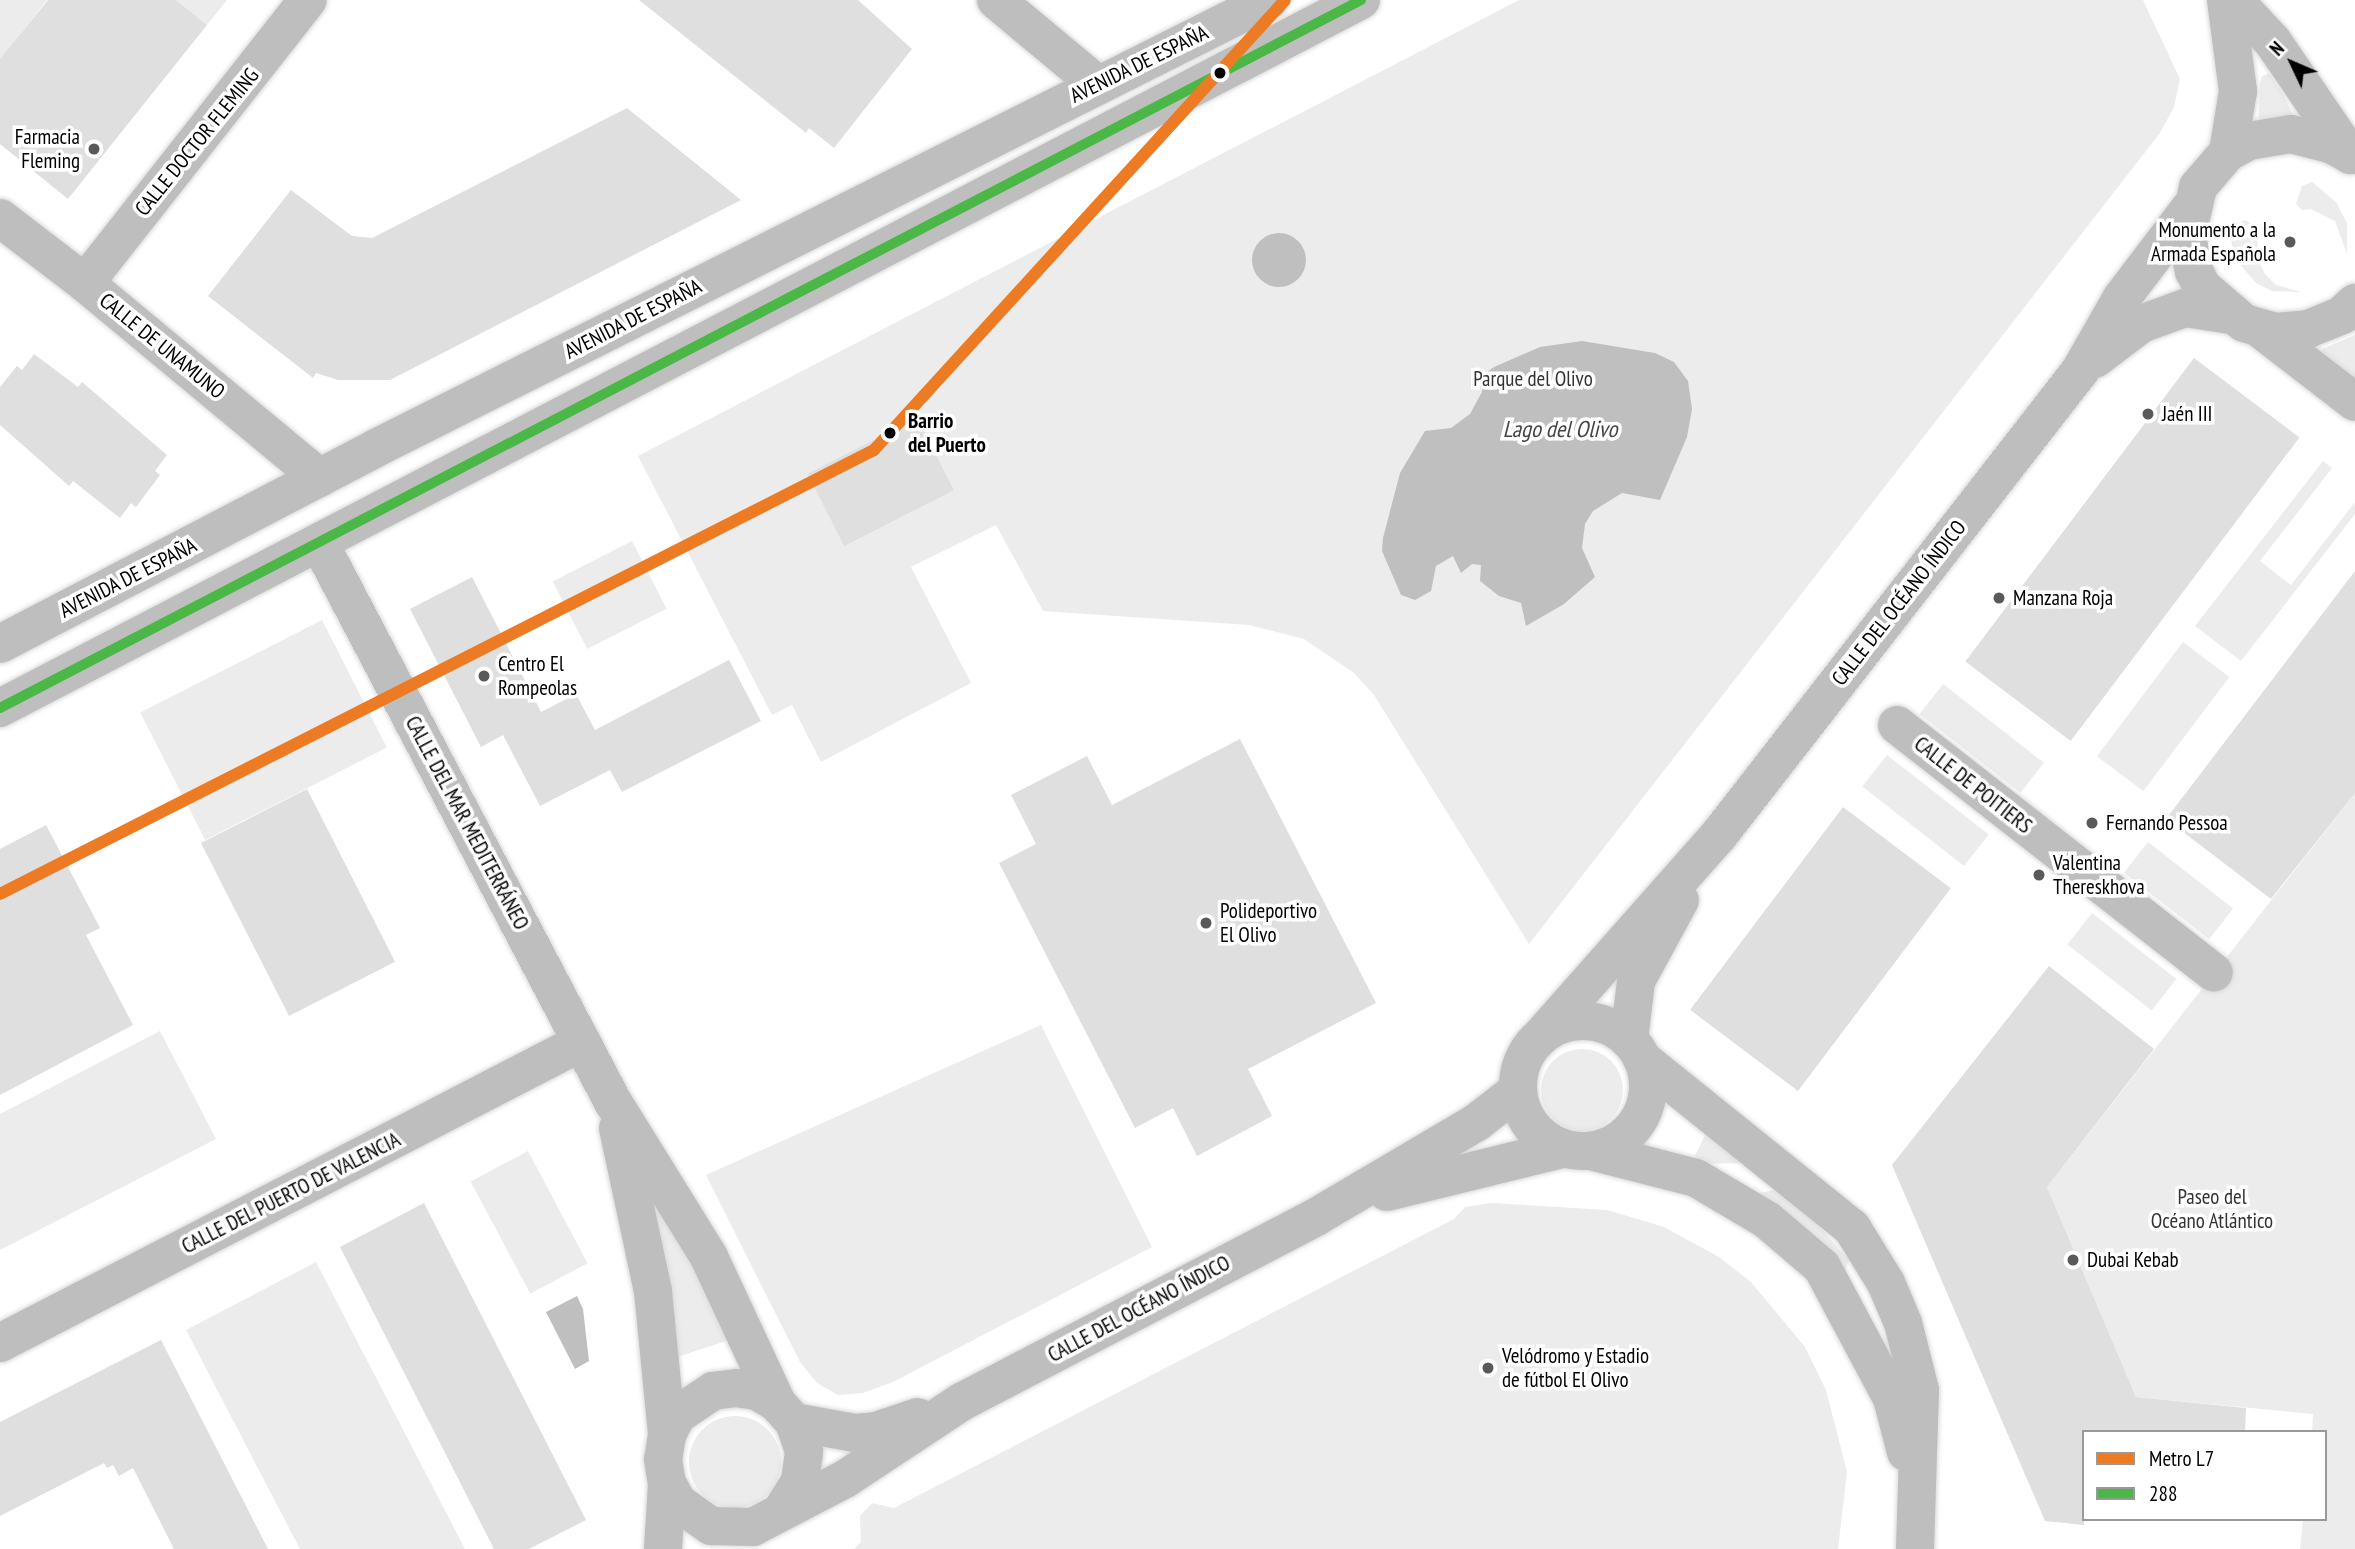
<!DOCTYPE html>
<html>
<head>
<meta charset="utf-8">
<style>
  body { margin:0 }
  #map { position:relative; width:2355px; height:1549px; overflow:hidden; background:#fff; font-family:"PT Sans Narrow",sans-serif }
  div>[style] { position:absolute }
  [style*='--x'] { left:calc(var(--x)*1px); top:calc(var(--y)*1px); width:calc(var(--w)*1px); rotate:calc(var(--a)*1deg) }
  .green>* { inset:0; background:#ececec; transform-origin:0 0 }
  .round { border-radius:50% }
  .water>* { inset:0; background:#bfbfbf }
  .building>* { inset:0; background:#dfdfdf; transform-origin:0 0 }
  .roads { filter:drop-shadow(0 0 2px #dbdbdb) drop-shadow(0 0 2px #dbdbdb) }
  .minor>* { height:38px; margin:-19px; padding:0 19px; transform-origin:19px; border-radius:19px; background:#bebebe }
  .minor>.ring { margin:-19px; padding:0; box-sizing:content-box; background:none; border:38px solid #bebebe; border-radius:50% }
  .major>* { height:38px; margin:-19px; padding:0 19px; transform-origin:19px; border-radius:19px; background:#bebebe }
  .bus-1>* { height:10px; margin:-5px; padding:0 5px; transform-origin:5px; border-radius:5px; background:#4ab747 }
  .metro-1>* { height:12px; margin:-6px; padding:0 6px; transform-origin:6px; border-radius:6px; background:#ed7b24 }
  .dots>* { width:19px; height:19px; translate:-50% -50%; box-sizing:border-box; border:4px solid #fff; border-radius:50% }
  span { translate:-50% -50%; white-space:nowrap; text-align:center; line-height:1.15; -webkit-text-stroke:7px #fff; paint-order:stroke }
  .street-label { font-size:21px; color:#000 }
  .poi-label { font-size:21px; color:#000 }
  .right { translate:-100% -50%; text-align:right }
  .left { translate:0 -50%; text-align:left }
  .park-label { font-size:21px; color:#333 }
  .stop-label { font-size:21px; color:#000; font-weight:700 }
  .water-label { font-size:23px; color:#444; font-style:italic }
  .legend { position:absolute; left:2082px; top:1430px; width:245px; height:91px; box-sizing:border-box; background:#fff; border:2px solid #999; margin:0; padding:9px 12px; list-style:none; font-size:21px; color:#000 }
  .legend li { display:flex; align-items:center; gap:14px; height:35px }
  .legend b { width:35px; border:2px solid #999 }
  .north { position:absolute; left:2257px; top:28px; width:70px; height:70px; -webkit-text-stroke:5px #fff; paint-order:stroke; rotate:314deg; font-size:19px; font-weight:700; line-height:28px; text-align:center; color:#000 }
  .north::after { content:''; display:block; margin:auto; width:24px; height:32px; background:#000; clip-path:polygon(50% 0,100% 100%,50% 72%,0 100%) }
</style>
</head>
<body>
<div id="map">
  <div class="green">
    <div style="clip-path:polygon(0 0,47px 0,0 60px)"></div>
    <div style="clip-path:polygon(176px 0,227px 0,207px 25px)"></div>
    <div style="clip-path:polygon(1519px 0,2143px 0,2180px 79px,2174px 107px,2160px 133px,1529px 944px,1374px 695px,1354px 673px,1304px 639px,1249px 625px,1043px 611px,996px 525px,911px 567px,971px 683px,821px 762px,792px 705px,772px 715px,638px 456px)"></div>
    <div style="clip-path:polygon(2269px 73px,2283px 94px,2297px 123px,2258px 128px,2260px 84px,2262px 76px)"></div>
    <div style="clip-path:polygon(2312px 182px,2336px 202px,2347px 223px,2347px 254px,2335px 221px,2311px 209px,2302px 210px,2296px 204px,2302px 186px)"></div>
    <div style="clip-path:polygon(2243px 220px,2257px 225px,2258px 260px,2265px 274px,2276px 285px,2301px 292px,2272px 291px,2256px 283px,2243px 268px,2233px 253px,2231px 238px)"></div>
    <div style="clip-path:polygon(2355px 335px,2355px 381px,2320px 350px)"></div>
    <div style="clip-path:polygon(2323px 461px,2332px 468px,2260px 561px,2291px 585px,2355px 502px,2355px 514px,2241px 661px,2195px 626px)"></div>
    <div style="left:632px;top:541px;width:76px;height:89px;rotate:63deg"></div>
    <div style="left:322px;top:620px;width:143px;height:204px;rotate:63deg"></div>
    <div style="left:2183px;top:642px;width:58px;height:143px;rotate:37deg"></div>
    <div style="left:1943px;top:684px;width:128px;height:38px;rotate:38deg"></div>
    <div style="left:1887px;top:755px;width:129px;height:40px;rotate:38deg"></div>
    <div style="clip-path:polygon(2355px 793px,2355px 1549px,2300px 1549px,2303px 1519px,2325px 1519px,2325px 1432px,2312px 1432px,2313px 1414px,2136px 1397px,2047px 1187px)"></div>
    <div style="left:2148px;top:842px;width:108px;height:39px;rotate:38deg"></div>
    <div style="left:2092px;top:913px;width:107px;height:40px;rotate:38deg"></div>
    <div style="clip-path:polygon(1041px 1025px,1152px 1247px,893px 1382px,863px 1393px,838px 1395px,817px 1383px,800px 1362px,706px 1175px)"></div>
    <div style="clip-path:polygon(160px 1031px,216px 1139px,0 1250px,0 1114px)"></div>
    <div class="round" style="left:1541px;top:1049px;width:82px;height:82px"></div>
    <div style="clip-path:polygon(1708px 1129px,1755px 1163px,1691px 1164px)"></div>
    <div style="left:528px;top:1151px;width:127px;height:65px;rotate:62deg"></div>
    <div style="clip-path:polygon(1785px 1188px,1849px 1260px,1844px 1273px,1749px 1195px)"></div>
    <div style="clip-path:polygon(648px 1193px,735px 1338px,671px 1359px)"></div>
    <div style="clip-path:polygon(1491px 1203px,1607px 1210px,1664px 1227px,1719px 1257px,1751px 1282px,1805px 1347px,1826px 1390px,1847px 1472px,1838px 1549px,854px 1549px,861px 1542px,860px 1516px,872px 1503px,894px 1508px,1454px 1219px,1465px 1207px)"></div>
    <div style="clip-path:polygon(316px 1262px,465px 1549px,300px 1549px,186px 1330px)"></div>
    <div class="round" style="left:689px;top:1416px;width:92px;height:92px"></div>
  </div>
  <div class="water">
    <div class="round" style="left:1252px;top:233px;width:54px;height:54px"></div>
    <div style="clip-path:polygon(1582px 341px,1655px 353px,1674px 362px,1688px 381px,1692px 409px,1687px 437px,1660px 500px,1622px 493px,1593px 511px,1585px 524px,1582px 548px,1595px 577px,1564px 604px,1526px 626px,1521px 603px,1499px 596px,1480px 581px,1481px 565px,1472px 564px,1461px 573px,1453px 556px,1436px 566px,1431px 591px,1415px 600px,1401px 595px,1382px 551px,1383px 538px,1400px 473px,1425px 431px,1451px 428px,1470px 414px,1482px 392px,1483px 375px,1494px 367px,1540px 347px)"></div>
    <div style="clip-path:polygon(577px 1296px,583px 1309px,589px 1361px,575px 1369px,546px 1312px)"></div>
  </div>
  <div class="building">
    <div style="clip-path:polygon(48px 0,176px 0,207px 25px,68px 199px,0 144px,0 59px)"></div>
    <div style="clip-path:polygon(639px 0,858px 0,912px 49px,834px 148px,809px 128px,806px 133px)"></div>
    <div style="clip-path:polygon(627px 108px,741px 200px,390px 380px,338px 380px,316px 373px,313px 378px,208px 296px,291px 190px,352px 236px,372px 238px)"></div>
    <div style="clip-path:polygon(34px 354px,78px 387px,82px 382px,167px 455px,155px 471px,160px 475px,136px 507px,131px 503px,120px 518px,73px 481px,69px 486px,0 425px,0 387px,17px 366px,22px 370px)"></div>
    <div style="left:2194px;top:358px;width:132px;height:380px;rotate:37deg"></div>
    <div style="left:917px;top:418px;width:81px;height:123px;rotate:63deg"></div>
    <div style="clip-path:polygon(2355px 571px,2355px 793px,2271px 899px,2166px 819px)"></div>
    <div style="clip-path:polygon(472px 577px,541px 712px,576px 694px,595px 730px,729px 660px,761px 721px,622px 792px,610px 770px,540px 806px,503px 735px,481px 747px,410px 609px)"></div>
    <div style="clip-path:polygon(1240px 739px,1376px 1003px,1248px 1069px,1272px 1116px,1197px 1156px,1173px 1108px,1135px 1128px,999px 863px,1036px 844px,1011px 795px,1087px 756px,1112px 805px)"></div>
    <div style="left:307px;top:789px;width:194px;height:119px;rotate:63deg"></div>
    <div style="left:1843px;top:807px;width:135px;height:254px;rotate:37deg"></div>
    <div style="clip-path:polygon(46px 825px,100px 928px,86px 935px,133px 1025px,0 1095px,0 849px)"></div>
    <div style="clip-path:polygon(2049px 966px,2154px 1049px,2047px 1187px,2136px 1397px,2246px 1408px,2245px 1432px,2084px 1432px,2084px 1525px,2045px 1521px,1892px 1165px)"></div>
    <div style="clip-path:polygon(424px 1203px,586px 1520px,529px 1549px,494px 1549px,340px 1247px)"></div>
    <div style="clip-path:polygon(161px 1340px,268px 1549px,174px 1549px,133px 1468px,119px 1476px,113px 1465px,107px 1468px,104px 1463px,0 1516px,0 1422px)"></div>
  </div>
  <div class="roads">
    <div class="minor">
      <div style="--x:996;--y:0;--w:133;--a:39.8"></div>
      <div style="--x:2226;--y:0;--w:92;--a:82.5"></div>
      <div style="--x:2238;--y:91;--w:62;--a:99.3"></div>
      <div style="--x:2234;--y:0;--w:57;--a:47.1"></div>
      <div style="--x:2273;--y:42;--w:137;--a:55.7"></div>
      <div style="--x:2351;--y:155;--w:24;--a:-152"></div>
      <div style="--x:2330;--y:144;--w:40;--a:-165.6"></div>
      <div style="--x:2291;--y:134;--w:43;--a:170.5"></div>
      <div style="--x:2249;--y:141;--w:24;--a:152"></div>
      <div style="--x:2228;--y:152;--w:46;--a:130.6"></div>
      <div style="--x:2198;--y:187;--w:50;--a:102.7"></div>
      <div style="--x:2187;--y:236;--w:36;--a:79"></div>
      <div style="--x:2194;--y:271;--w:18;--a:63"></div>
      <div style="--x:2202;--y:287;--w:55;--a:40.6"></div>
      <div style="--x:2244;--y:323;--w:32;--a:16"></div>
      <div style="--x:2275;--y:332;--w:33;--a:-5"></div>
      <div style="--x:2308;--y:329;--w:37;--a:-22"></div>
      <div style="--x:2342;--y:315;--w:18;--a:-43"></div>
      <div style="--x:0;--y:218;--w:107;--a:37.4"></div>
      <div style="--x:85;--y:283;--w:305;--a:39.7"></div>
      <div style="--x:85;--y:283;--w:360;--a:-51.8"></div>
      <div style="--x:2259;--y:328;--w:121;--a:37.6"></div>
      <div style="--x:2095;--y:359;--w:58;--a:-37.3"></div>
      <div style="--x:2141;--y:324;--w:47;--a:-20"></div>
      <div style="--x:2185;--y:308;--w:46;--a:8.8"></div>
      <div style="--x:320;--y:544;--w:630;--a:62.3"></div>
      <div style="--x:613;--y:1102;--w:182;--a:58.2"></div>
      <div style="--x:709;--y:1257;--w:161;--a:65"></div>
      <div style="--x:1897;--y:725;--w:402;--a:38"></div>
      <div class="ring" style="left:1518px;top:1021px;width:92px;height:92px"></div>
      <div style="--x:1542;--y:1035;--w:267;--a:-48.5"></div>
      <div style="--x:1719;--y:835;--w:588;--a:-52.12"></div>
      <div style="--x:2080;--y:371;--w:83;--a:-60.3"></div>
      <div style="--x:2121;--y:299;--w:114;--a:-52.8"></div>
      <div style="--x:1629;--y:1040;--w:59;--a:-83.2"></div>
      <div style="--x:1636;--y:981;--w:92;--a:-61.5"></div>
      <div style="--x:1642;--y:1059;--w:270;--a:38.8"></div>
      <div style="--x:1852;--y:1228;--w:65;--a:58.3"></div>
      <div style="--x:1886;--y:1283;--w:43;--a:67"></div>
      <div style="--x:1903;--y:1323;--w:69;--a:75.8"></div>
      <div style="--x:1920;--y:1390;--w:159;--a:91.8"></div>
      <div style="--x:618;--y:1128;--w:167;--a:77.9"></div>
      <div style="--x:653;--y:1291;--w:145;--a:84.4"></div>
      <div style="--x:1591;--y:1151;--w:108;--a:14.4"></div>
      <div style="--x:1696;--y:1178;--w:82;--a:30.6"></div>
      <div style="--x:1767;--y:1220;--w:72;--a:40.5"></div>
      <div style="--x:1822;--y:1267;--w:149;--a:61.9"></div>
      <div style="--x:1892;--y:1398;--w:56;--a:75.5"></div>
      <div style="--x:1387;--y:1192;--w:180;--a:-13.8"></div>
      <div style="--x:0;--y:1343;--w:655;--a:-27.35"></div>
      <div style="--x:794;--y:1422;--w:62;--a:10.2"></div>
      <div style="--x:855;--y:1433;--w:21;--a:-5"></div>
      <div style="--x:876;--y:1431;--w:44;--a:-18.4"></div>
      <div style="--x:784;--y:1507;--w:31;--a:-58"></div>
      <div style="--x:800;--y:1481;--w:30;--a:-82"></div>
      <div style="--x:804;--y:1451;--w:31;--a:-109"></div>
      <div style="--x:794;--y:1422;--w:25;--a:-132"></div>
      <div style="--x:777;--y:1403;--w:23;--a:-149"></div>
      <div style="--x:757;--y:1391;--w:21;--a:-172"></div>
      <div style="--x:736;--y:1388;--w:23;--a:173"></div>
      <div style="--x:713;--y:1391;--w:43;--a:146.3"></div>
      <div style="--x:677;--y:1415;--w:22;--a:117"></div>
      <div style="--x:667;--y:1435;--w:24;--a:99"></div>
      <div style="--x:663;--y:1459;--w:24;--a:81"></div>
      <div style="--x:667;--y:1483;--w:21;--a:62"></div>
      <div style="--x:677;--y:1502;--w:42;--a:35.2"></div>
      <div style="--x:711;--y:1526;--w:42;--a:1.4"></div>
      <div style="--x:753;--y:1527;--w:104;--a:-27.6"></div>
      <div style="--x:845;--y:1479;--w:141;--a:-33.5"></div>
      <div style="--x:963;--y:1401;--w:398;--a:-27.5"></div>
      <div style="--x:1316;--y:1217;--w:187;--a:-30.5"></div>
      <div style="--x:1477;--y:1122;--w:51;--a:-37.8"></div>
      <div style="--x:663;--y:1549;--w:66;--a:-86.5"></div>
    </div>
    <div class="major">
      <div style="--x:0;--y:644;--w:424;--a:-27.5"></div>
      <div style="--x:376;--y:448;--w:999;--a:-26.64"></div>
      <div style="--x:0;--y:708;--w:1534;--a:-27.48"></div>
    </div>
  </div>
  <div class="bus-1">
    <div style="--x:0;--y:708;--w:1534;--a:-27.48"></div>
  </div>
  <div class="metro-1">
    <div style="--x:0;--y:894;--w:980;--a:-26.93"></div>
    <div style="--x:874;--y:450;--w:609;--a:-47.59"></div>
  </div>
  <div class="dots">
    <div style="left:1220px;top:73px;background:#000"></div>
    <div style="left:94px;top:149px;background:#595959"></div>
    <div style="left:2290px;top:242px;background:#595959"></div>
    <div style="left:2148px;top:414px;background:#595959"></div>
    <div style="left:890px;top:433px;background:#000"></div>
    <div style="left:1999px;top:598px;background:#595959"></div>
    <div style="left:484px;top:676px;background:#595959"></div>
    <div style="left:2092px;top:823px;background:#595959"></div>
    <div style="left:2039px;top:875px;background:#595959"></div>
    <div style="left:1206px;top:923px;background:#595959"></div>
    <div style="left:2073px;top:1260px;background:#595959"></div>
    <div style="left:1488px;top:1368px;background:#595959"></div>
  </div>
  <div class="street-label">
    <span style="left:1139px;top:64px;rotate:-26deg">AVENIDA DE ESPAÑA</span>
    <span style="left:197px;top:142px;rotate:-51deg">CALLE DOCTOR FLEMING</span>
    <span style="left:633px;top:319px;rotate:-27deg">AVENIDA DE ESPAÑA</span>
    <span style="left:162px;top:346px;rotate:39deg">CALLE DE UNAMUNO</span>
    <span style="left:128px;top:578px;rotate:-27deg">AVENIDA DE ESPAÑA</span>
    <span style="left:1899px;top:603px;rotate:-52deg">CALLE DEL OCÉANO ÍNDICO</span>
    <span style="left:1973px;top:785px;rotate:38deg">CALLE DE POITIERS</span>
    <span style="left:467px;top:823px;rotate:62deg">CALLE DEL MAR MEDITERRÁNEO</span>
    <span style="left:291px;top:1193px;rotate:-27deg">CALLE DEL PUERTO DE VALENCIA</span>
    <span style="left:1139px;top:1309px;rotate:-28deg">CALLE DEL OCÉANO ÍNDICO</span>
  </div>
  <div class="poi-label">
    <span class="right" style="left:80px;top:149px">Farmacia<br>Fleming</span>
    <span class="right" style="left:2276px;top:242px">Monumento a la<br>Armada Española</span>
    <span class="left" style="left:2162px;top:414px">Jaén III</span>
    <span class="left" style="left:2013px;top:598px">Manzana Roja</span>
    <span class="left" style="left:498px;top:676px">Centro El<br>Rompeolas</span>
    <span class="left" style="left:2106px;top:823px">Fernando Pessoa</span>
    <span class="left" style="left:2053px;top:875px">Valentina<br>Thereskhova</span>
    <span class="left" style="left:1220px;top:923px">Polideportivo<br>El Olivo</span>
    <span class="left" style="left:2087px;top:1260px">Dubai Kebab</span>
    <span class="left" style="left:1502px;top:1368px">Velódromo y Estadio<br>de fútbol El Olivo</span>
  </div>
  <div class="park-label">
    <span style="left:1533px;top:379px">Parque del Olivo</span>
    <span style="left:2212px;top:1209px">Paseo del<br>Océano Atlántico</span>
  </div>
  <div class="stop-label">
    <span class="left" style="left:908px;top:433px">Barrio<br>del Puerto</span>
  </div>
  <div class="water-label">
    <span style="left:1560px;top:429px">Lago del Olivo</span>
  </div>
  <ul class="legend">
  <li><b style="height:9px;background:#ed7b24"></b>Metro L7</li>
  <li><b style="height:9px;background:#4ab747"></b>288</li>
  </ul>
  <div class="north">N</div>
</div>
</body>
</html>
